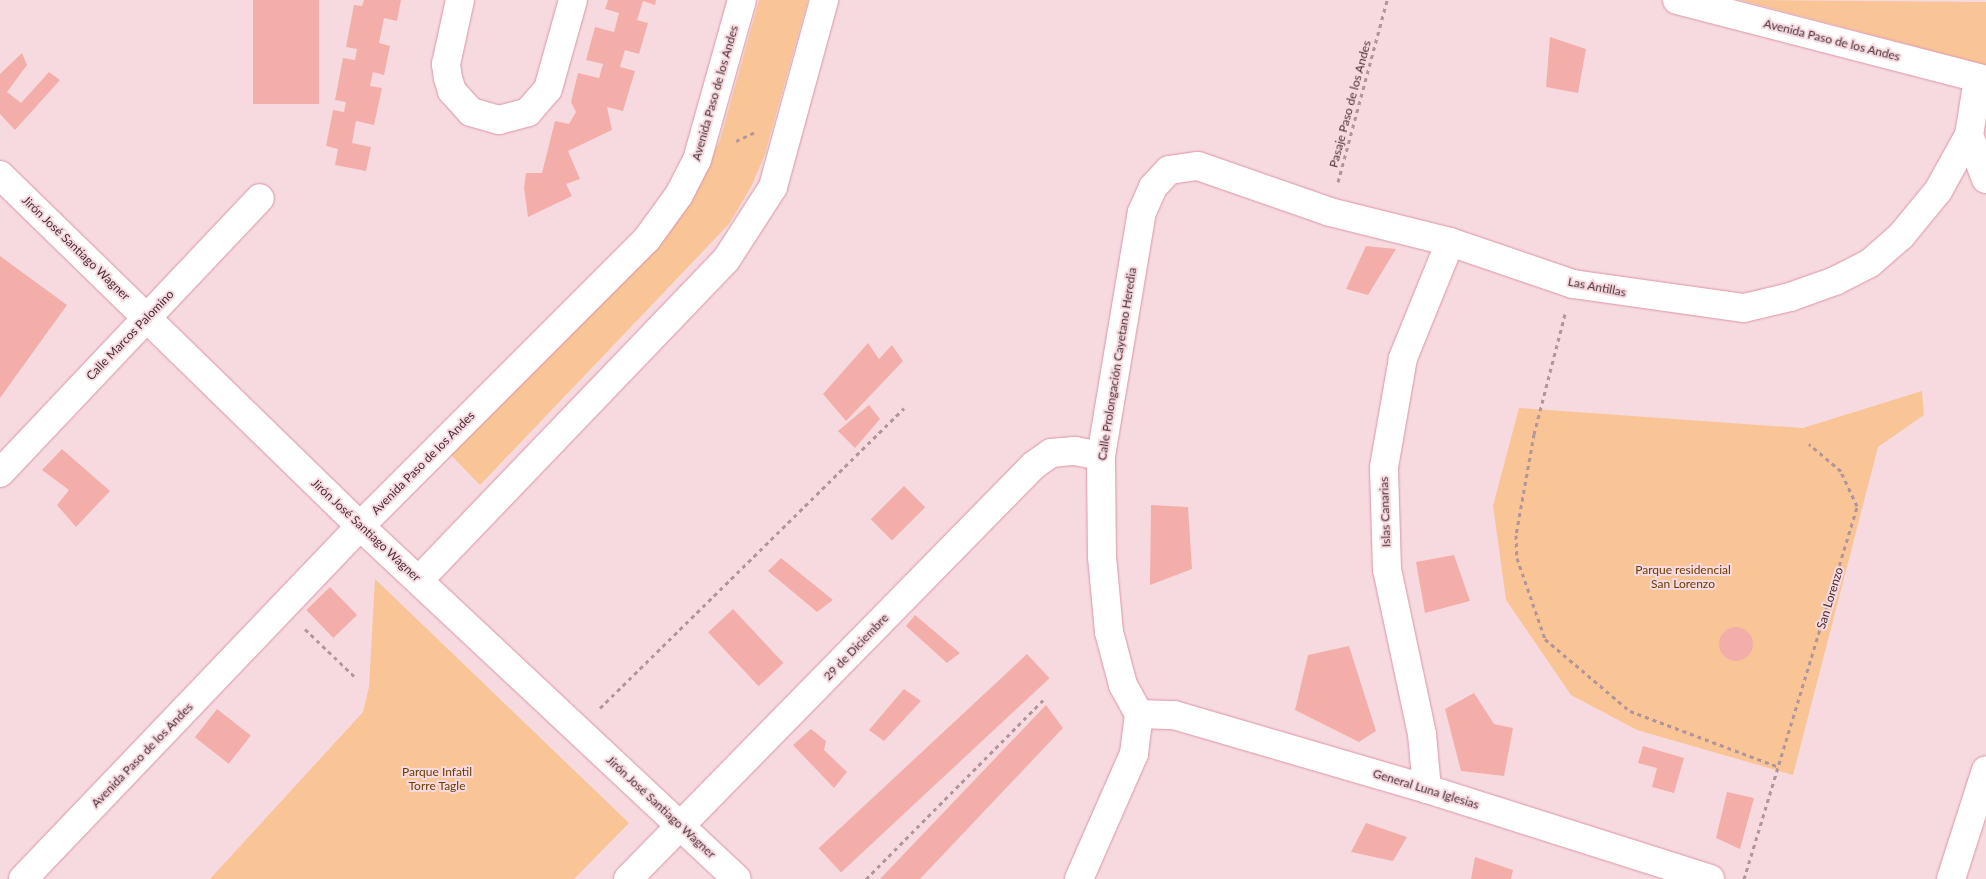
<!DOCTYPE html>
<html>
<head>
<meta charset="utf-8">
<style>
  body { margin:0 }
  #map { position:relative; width:1986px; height:879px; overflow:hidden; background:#f7dae0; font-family:Lato,sans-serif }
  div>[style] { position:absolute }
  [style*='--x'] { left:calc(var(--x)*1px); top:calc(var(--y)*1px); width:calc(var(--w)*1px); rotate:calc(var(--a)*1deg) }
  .green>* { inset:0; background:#f9c597 }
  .building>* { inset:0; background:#f4aea9; transform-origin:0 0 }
  .round { border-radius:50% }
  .path>* { height:3px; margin-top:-1.5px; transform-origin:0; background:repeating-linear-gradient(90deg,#b1959b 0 4px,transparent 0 8px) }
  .roads { filter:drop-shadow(0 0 1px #da96a7) drop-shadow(0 0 1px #da96a7) }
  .minor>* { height:28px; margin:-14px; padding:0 14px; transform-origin:14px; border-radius:14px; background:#fff }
  .tertiary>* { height:28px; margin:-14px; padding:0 14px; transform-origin:14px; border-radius:14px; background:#fff }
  span { translate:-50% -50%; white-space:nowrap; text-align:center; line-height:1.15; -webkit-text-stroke:4px #f7dae0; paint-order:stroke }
  .street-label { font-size:12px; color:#482d34 }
  .park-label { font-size:12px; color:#6a3b01 }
</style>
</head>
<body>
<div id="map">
  <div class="green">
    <div style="clip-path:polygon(759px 0,808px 0,765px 154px,752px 185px,729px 224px,480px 485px,449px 453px,655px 247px,683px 213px,720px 140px)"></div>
    <div style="clip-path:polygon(1740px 0,1986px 2px,1986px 65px,1956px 57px)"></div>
    <div style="clip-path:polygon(1922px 391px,1924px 415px,1878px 447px,1793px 775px,1637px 730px,1571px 695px,1506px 600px,1493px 506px,1519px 408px,1803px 428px)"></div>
    <div style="clip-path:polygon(375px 579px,629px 823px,574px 879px,210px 879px,363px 712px,369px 687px)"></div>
  </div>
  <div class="building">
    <div style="left:253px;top:0;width:66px;height:104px"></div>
    <div style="clip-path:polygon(364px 0,401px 0,397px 21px,384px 18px,379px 43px,390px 46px,384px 75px,373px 72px,370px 86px,382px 88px,374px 125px,356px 121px,352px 143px,371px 147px,366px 171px,335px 165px,338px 149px,326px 146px,333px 110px,344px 112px,346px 102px,335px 100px,343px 58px,355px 60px,357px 49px,346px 47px,354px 5px,362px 6px)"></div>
    <div style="clip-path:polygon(608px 0,656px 0,655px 5px,643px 1px,637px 20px,648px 23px,639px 54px,625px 50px,620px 67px,635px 71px,623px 111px,607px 107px,612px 130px,568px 151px,580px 179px,566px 184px,572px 196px,528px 217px,524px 188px,526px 173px,542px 173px,555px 121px,569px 124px,576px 112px,571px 102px,578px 73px,599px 78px,603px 64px,586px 60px,595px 27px,614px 32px,619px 13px,605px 9px)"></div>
    <div style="clip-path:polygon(1550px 37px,1586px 49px,1578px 93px,1546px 87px)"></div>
    <div style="clip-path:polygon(22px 53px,27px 65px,7px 92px,21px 103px,49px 72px,60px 80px,15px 130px,0 114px,0 74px)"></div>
    <div style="clip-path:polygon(1366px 246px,1396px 249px,1368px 295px,1346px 289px)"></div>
    <div style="clip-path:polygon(0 256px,67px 305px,0 398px)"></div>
    <div style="clip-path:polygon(868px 343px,879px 359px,892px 345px,903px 361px,846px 421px,823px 394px)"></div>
    <div style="clip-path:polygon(869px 405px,880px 419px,855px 448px,838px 431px)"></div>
    <div style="clip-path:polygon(62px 449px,110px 491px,76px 527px,57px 505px,69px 490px,42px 470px)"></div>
    <div style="left:904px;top:486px;width:30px;height:47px;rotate:45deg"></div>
    <div style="clip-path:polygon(1151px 505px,1188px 507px,1192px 569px,1150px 585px)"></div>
    <div style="clip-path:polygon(1454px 555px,1470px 601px,1425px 613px,1416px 562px)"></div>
    <div style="clip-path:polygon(781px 558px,833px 600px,817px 612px,768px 571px)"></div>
    <div style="left:330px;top:587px;width:39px;height:33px;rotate:46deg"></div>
    <div style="left:733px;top:609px;width:74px;height:34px;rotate:47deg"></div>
    <div style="clip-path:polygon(915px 615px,960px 653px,947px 663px,906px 626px)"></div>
    <div class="round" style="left:1719px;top:627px;width:34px;height:34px"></div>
    <div style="clip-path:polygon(1349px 646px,1376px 731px,1359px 742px,1295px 710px,1308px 655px)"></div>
    <div style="left:1027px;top:654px;width:33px;height:285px;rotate:47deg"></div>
    <div style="clip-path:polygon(904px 689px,921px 701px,884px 741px,869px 730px)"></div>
    <div style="clip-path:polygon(1474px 693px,1494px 724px,1513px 728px,1504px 776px,1461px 771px,1445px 709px)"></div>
    <div style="clip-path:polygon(1046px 705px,1063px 728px,920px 879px,880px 879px)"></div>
    <div style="left:217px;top:709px;width:43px;height:36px;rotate:38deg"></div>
    <div style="clip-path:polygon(811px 729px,826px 741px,824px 750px,847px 772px,834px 788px,793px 745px)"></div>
    <div style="clip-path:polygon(1643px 746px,1684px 758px,1674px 793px,1652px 787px,1657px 768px,1638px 763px)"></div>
    <div style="clip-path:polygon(1727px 792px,1754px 798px,1740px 849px,1716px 838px)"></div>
    <div style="clip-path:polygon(1366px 823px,1407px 837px,1393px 861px,1351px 852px)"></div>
    <div style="clip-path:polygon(1475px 857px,1513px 870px,1511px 879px,1471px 879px)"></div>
  </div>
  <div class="path">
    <div style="--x:736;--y:141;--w:21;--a:-25"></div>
    <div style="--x:1338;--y:182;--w:188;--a:-74.9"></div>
    <div style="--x:1565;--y:314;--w:124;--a:104.5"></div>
    <div style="--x:1534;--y:434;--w:103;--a:100.1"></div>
    <div style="--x:1516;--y:535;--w:23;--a:88"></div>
    <div style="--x:1517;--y:558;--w:86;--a:70.9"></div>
    <div style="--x:1545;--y:639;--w:111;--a:40.3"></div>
    <div style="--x:1630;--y:711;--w:159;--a:20.6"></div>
    <div style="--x:305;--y:629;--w:69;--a:43.8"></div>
    <div style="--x:600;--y:708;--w:427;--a:-44.6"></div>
    <div style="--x:866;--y:879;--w:255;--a:-45.3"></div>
    <div style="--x:1744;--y:879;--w:390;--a:-73.1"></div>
    <div style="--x:1857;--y:506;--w:38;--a:-115"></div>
    <div style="--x:1841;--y:471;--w:42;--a:-139.8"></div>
  </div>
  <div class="roads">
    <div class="minor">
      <div style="--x:460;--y:0;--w:66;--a:102.3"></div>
      <div style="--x:446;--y:64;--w:14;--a:82"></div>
      <div style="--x:448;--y:78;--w:14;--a:73"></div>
      <div style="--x:452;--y:91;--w:28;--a:48"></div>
      <div style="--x:471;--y:112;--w:29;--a:16"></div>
      <div style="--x:499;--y:120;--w:30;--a:-15"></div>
      <div style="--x:528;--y:112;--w:30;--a:-49"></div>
      <div style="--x:548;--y:89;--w:92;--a:-74.3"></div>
      <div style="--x:1978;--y:79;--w:57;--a:99.1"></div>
      <div style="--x:1969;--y:135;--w:47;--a:68.9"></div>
      <div style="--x:0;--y:175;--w:503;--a:44.27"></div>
      <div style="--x:360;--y:526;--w:516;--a:43.12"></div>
      <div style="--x:0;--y:473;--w:378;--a:-46.6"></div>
      <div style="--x:1139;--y:714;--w:35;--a:2"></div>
      <div style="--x:1174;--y:715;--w:264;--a:16.3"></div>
      <div style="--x:1427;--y:789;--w:297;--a:17.6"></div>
      <div style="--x:1427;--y:789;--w:55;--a:-95.2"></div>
      <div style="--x:1422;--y:734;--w:168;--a:-102"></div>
      <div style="--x:1387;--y:570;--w:103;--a:-91.7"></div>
      <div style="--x:1384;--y:467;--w:111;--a:-80.1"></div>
      <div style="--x:1403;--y:358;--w:125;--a:-67.9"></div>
      <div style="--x:628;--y:879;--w:580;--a:-45.56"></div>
      <div style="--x:1034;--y:465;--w:21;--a:-35"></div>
      <div style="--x:1051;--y:453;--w:24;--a:-5"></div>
      <div style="--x:1075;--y:451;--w:26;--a:11"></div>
      <div style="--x:1079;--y:879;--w:137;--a:-66.3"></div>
      <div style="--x:1134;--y:754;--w:40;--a:-82.9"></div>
      <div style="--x:1139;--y:714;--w:33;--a:-119"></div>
      <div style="--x:1123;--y:685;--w:55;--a:-104.8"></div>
      <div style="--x:1109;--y:632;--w:75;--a:-95.3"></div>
      <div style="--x:1102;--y:557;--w:101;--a:-90.6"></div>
      <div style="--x:1101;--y:456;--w:247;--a:-80.5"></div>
      <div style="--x:1142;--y:212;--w:27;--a:-66"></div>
      <div style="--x:1153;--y:187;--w:23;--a:-47"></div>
      <div style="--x:1169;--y:170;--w:29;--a:-8"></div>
      <div style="--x:1198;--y:166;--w:140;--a:19.2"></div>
      <div style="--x:1330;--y:212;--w:124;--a:14"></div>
      <div style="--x:1450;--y:242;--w:130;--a:18.9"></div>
      <div style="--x:1573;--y:284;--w:173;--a:8"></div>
      <div style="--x:1744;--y:308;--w:47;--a:-13.4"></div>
      <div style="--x:1790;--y:297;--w:48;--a:-19.6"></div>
      <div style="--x:1835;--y:281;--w:39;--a:-27"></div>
      <div style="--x:1870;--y:263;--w:41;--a:-41.1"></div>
      <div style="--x:1901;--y:236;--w:58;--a:-50.6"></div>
      <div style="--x:1938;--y:191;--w:64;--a:-61"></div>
      <div style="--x:1951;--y:879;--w:114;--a:-72.2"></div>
    </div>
    <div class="tertiary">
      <div style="--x:1677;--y:0;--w:319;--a:14.5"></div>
      <div style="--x:419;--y:580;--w:443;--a:-46.2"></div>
      <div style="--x:726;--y:260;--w:87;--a:-57.2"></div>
      <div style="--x:773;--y:187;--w:194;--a:-74.7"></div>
      <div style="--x:23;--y:879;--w:488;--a:-46.3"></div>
      <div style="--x:360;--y:526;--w:406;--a:-45"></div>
      <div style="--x:647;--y:239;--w:54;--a:-54"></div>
      <div style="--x:679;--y:195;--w:39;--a:-63"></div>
      <div style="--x:697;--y:160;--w:166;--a:-74.3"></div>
    </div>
  </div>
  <div class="street-label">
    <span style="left:1832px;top:40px;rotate:14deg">Avenida Paso de los Andes</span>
    <span style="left:715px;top:93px;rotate:-74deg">Avenida Paso de los Andes</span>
    <span style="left:1350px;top:104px;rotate:-75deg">Pasaje Paso de los Andes</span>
    <span style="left:76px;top:248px;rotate:44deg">Jirón José Santiago Wagner</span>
    <span style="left:1597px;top:287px;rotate:11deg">Las Antillas</span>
    <span style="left:130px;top:335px;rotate:-46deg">Calle Marcos Palomino</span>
    <span style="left:1117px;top:364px;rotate:-81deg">Calle Prolongación Cayetano Heredia</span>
    <span style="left:423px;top:463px;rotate:-45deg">Avenida Paso de los Andes</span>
    <span style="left:1385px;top:512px;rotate:-92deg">Islas Canarias</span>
    <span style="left:366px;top:530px;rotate:43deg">Jirón José Santiago Wagner</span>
    <span style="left:1830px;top:598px;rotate:-73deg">San Lorenzo</span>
    <span style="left:856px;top:647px;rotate:-46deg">29 de Diciembre</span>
    <span style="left:142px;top:755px;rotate:-46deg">Avenida Paso de los Andes</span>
    <span style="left:1426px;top:789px;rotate:17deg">General Luna Iglesias</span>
    <span style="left:661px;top:807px;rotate:43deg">Jirón José Santiago Wagner</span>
  </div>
  <div class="park-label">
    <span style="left:1683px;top:577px">Parque residencial<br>San Lorenzo</span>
    <span style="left:437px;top:779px">Parque Infatil<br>Torre Tagle</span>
  </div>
</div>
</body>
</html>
